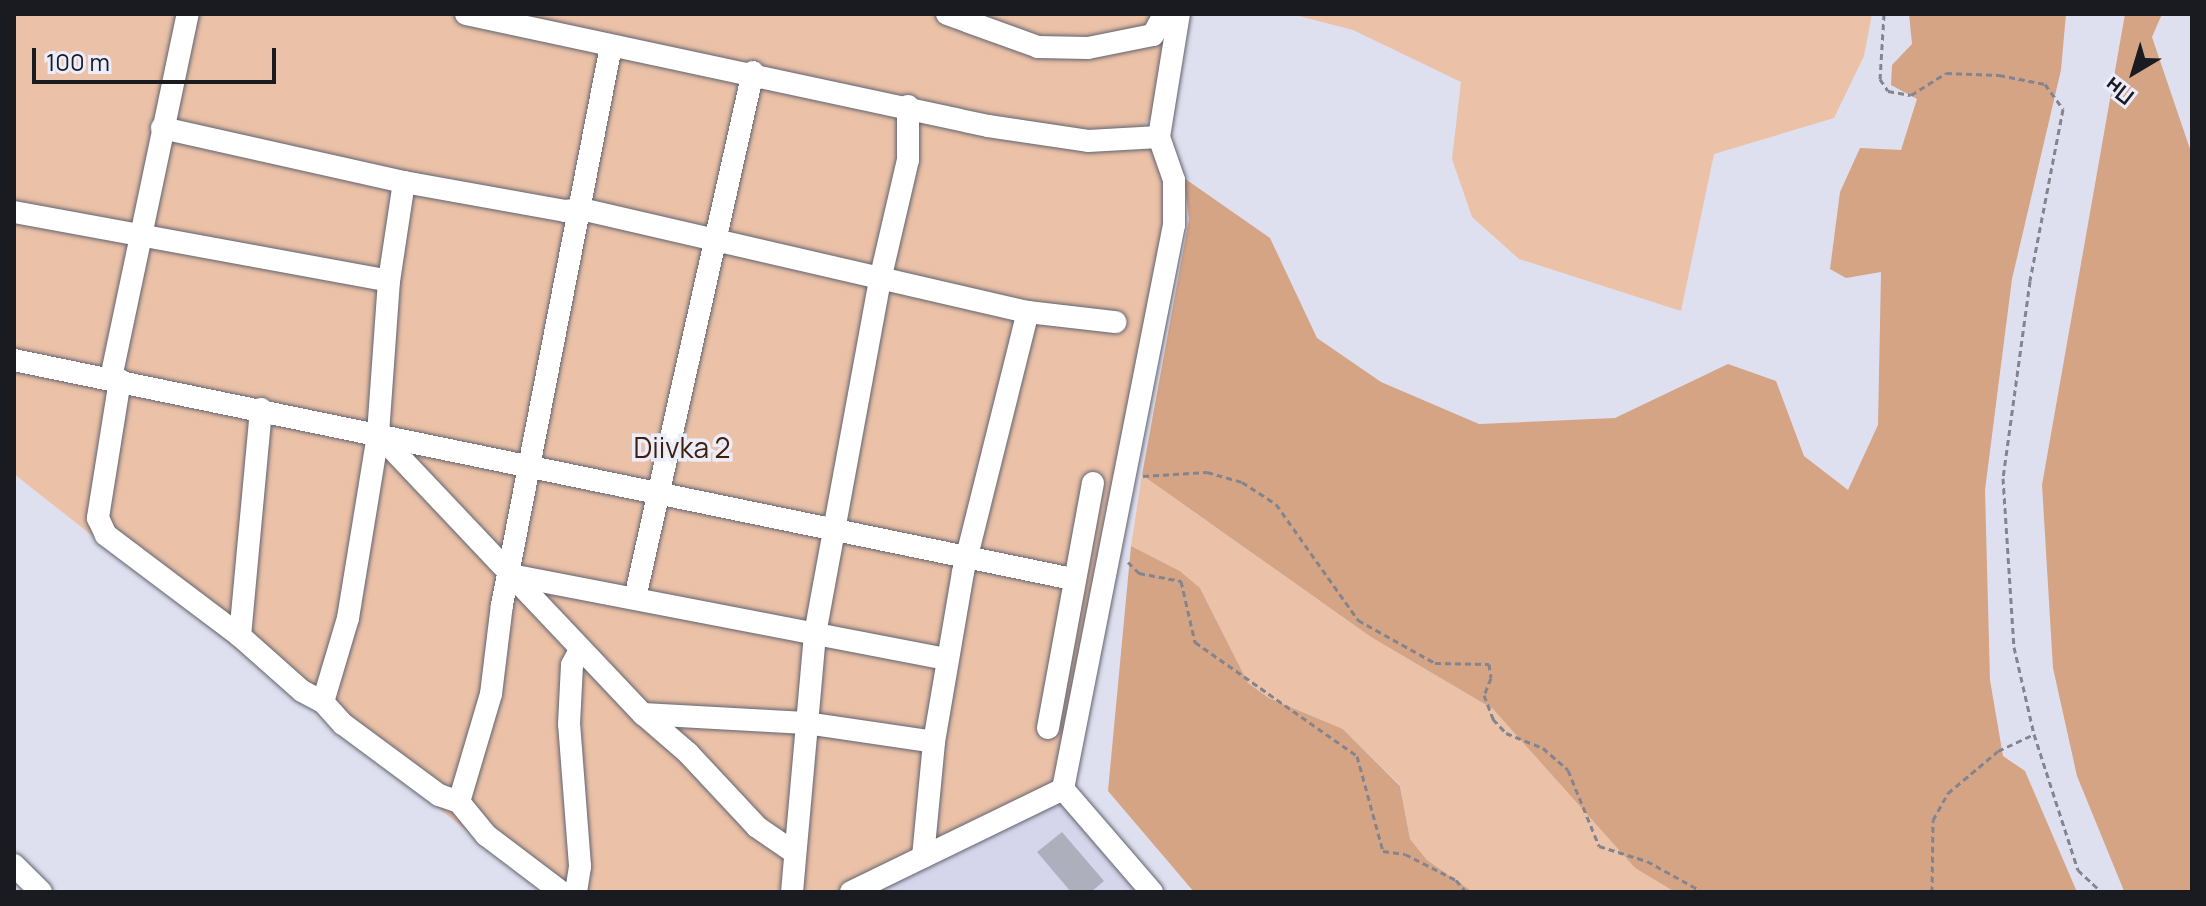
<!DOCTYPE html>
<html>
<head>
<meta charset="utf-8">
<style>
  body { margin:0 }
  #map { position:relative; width:2206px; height:906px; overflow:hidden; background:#dfe0ef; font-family:Manrope,sans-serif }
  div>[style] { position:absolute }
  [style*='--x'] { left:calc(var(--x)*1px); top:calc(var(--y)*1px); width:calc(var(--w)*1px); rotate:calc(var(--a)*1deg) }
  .built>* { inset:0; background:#d5d6ec }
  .green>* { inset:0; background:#ebc1a7 }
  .forest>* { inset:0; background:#d4a485 }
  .building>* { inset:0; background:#aeafbd }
  .path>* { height:3px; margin-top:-1.5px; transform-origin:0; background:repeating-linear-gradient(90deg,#83848e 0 6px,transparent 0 10px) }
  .roads { filter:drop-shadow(0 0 2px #62636f) drop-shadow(0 0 2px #62636f) }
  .minor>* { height:22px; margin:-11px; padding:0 11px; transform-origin:11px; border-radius:11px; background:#fff }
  span { translate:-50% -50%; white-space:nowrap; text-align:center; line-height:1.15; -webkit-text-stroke:7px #ecedfc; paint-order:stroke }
  .park-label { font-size:28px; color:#402008 }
  .frame { position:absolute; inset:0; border:16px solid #1a1b20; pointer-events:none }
  .north { position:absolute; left:2094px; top:32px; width:80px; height:80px; -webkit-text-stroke:6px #ecedfc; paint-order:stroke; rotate:218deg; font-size:22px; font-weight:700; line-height:32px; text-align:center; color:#1a1b20 }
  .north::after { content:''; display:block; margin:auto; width:28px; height:36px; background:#1a1b20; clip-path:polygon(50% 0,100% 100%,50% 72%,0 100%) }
  .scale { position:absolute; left:32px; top:48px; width:244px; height:36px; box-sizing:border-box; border:4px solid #1a1b20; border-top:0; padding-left:10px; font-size:24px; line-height:28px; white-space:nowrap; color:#1a1b20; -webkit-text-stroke:6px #ecedfc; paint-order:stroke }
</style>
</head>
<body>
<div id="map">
  <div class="built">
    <div style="clip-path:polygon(1053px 801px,1067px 806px,1136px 884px,1131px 892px,873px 892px)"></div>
  </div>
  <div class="green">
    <div style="clip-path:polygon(14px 14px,1175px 14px,1155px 110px,1144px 127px,1166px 168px,1167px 222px,1062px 775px,1037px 797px,845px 892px,545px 892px,14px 474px)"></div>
    <div style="clip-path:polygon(1291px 14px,1872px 14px,1864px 56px,1834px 118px,1714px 154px,1681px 311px,1519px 259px,1472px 217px,1452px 159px,1461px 82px,1353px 30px)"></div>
    <div style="clip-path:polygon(1142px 475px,1371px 637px,1493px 709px,1635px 868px,1675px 892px,1473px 892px,1427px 860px,1410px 839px,1400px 785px,1343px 729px,1269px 698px,1248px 683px,1200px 588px,1180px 571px,1131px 546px)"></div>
  </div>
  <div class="forest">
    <div style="clip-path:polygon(1909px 14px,2066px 14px,2061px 70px,2012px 279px,1985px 490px,1990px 680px,2003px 756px,2025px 771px,2077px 892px,1675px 892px,1635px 868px,1493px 709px,1371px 637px,1142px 475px,1189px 219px,1184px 178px,1270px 238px,1317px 338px,1381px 382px,1479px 424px,1615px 418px,1728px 364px,1776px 381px,1804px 456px,1848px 490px,1878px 425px,1881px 272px,1846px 278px,1830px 269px,1840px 192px,1860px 148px,1901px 150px,1917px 99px,1891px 85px,1892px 65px,1912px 44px)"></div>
    <div style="clip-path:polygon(2125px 14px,2162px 14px,2152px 37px,2192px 155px,2192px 892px,2124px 891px,2077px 776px,2053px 668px,2042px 485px)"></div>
    <div style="clip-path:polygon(1131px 546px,1180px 571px,1200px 588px,1248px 683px,1269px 698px,1343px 729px,1400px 786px,1410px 839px,1427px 860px,1473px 892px,1194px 892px,1108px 791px)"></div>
  </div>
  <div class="building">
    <div style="clip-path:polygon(1062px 832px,1104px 881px,1091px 892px,1071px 892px,1037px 852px)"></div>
  </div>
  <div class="path">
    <div style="--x:1884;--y:14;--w:65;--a:93.5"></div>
    <div style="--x:1880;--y:79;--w:14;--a:56"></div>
    <div style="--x:1888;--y:91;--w:23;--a:10"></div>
    <div style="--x:1911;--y:95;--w:41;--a:-32.2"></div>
    <div style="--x:1946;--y:73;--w:53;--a:2.2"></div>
    <div style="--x:1999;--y:75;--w:47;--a:11.1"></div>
    <div style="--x:2045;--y:84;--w:31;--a:54"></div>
    <div style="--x:2063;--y:109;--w:175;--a:100.9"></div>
    <div style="--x:2030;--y:281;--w:199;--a:97.8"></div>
    <div style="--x:2003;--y:478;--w:169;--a:86.3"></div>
    <div style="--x:2014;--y:647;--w:89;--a:77.1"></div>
    <div style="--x:2034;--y:734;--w:143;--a:72.1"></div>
    <div style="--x:2078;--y:870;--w:33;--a:43"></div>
    <div style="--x:1143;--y:476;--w:64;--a:-3.6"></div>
    <div style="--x:1207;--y:472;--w:36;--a:16"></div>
    <div style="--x:1242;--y:482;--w:40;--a:32.9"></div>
    <div style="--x:1276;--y:504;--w:142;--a:54.7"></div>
    <div style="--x:1358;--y:620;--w:88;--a:29.2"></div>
    <div style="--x:1435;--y:663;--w:54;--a:1.1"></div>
    <div style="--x:1489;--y:664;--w:14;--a:82"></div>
    <div style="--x:1491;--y:678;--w:18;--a:112"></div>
    <div style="--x:1484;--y:695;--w:26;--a:69"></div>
    <div style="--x:1493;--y:719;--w:19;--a:47"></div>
    <div style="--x:1506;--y:733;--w:40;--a:22"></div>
    <div style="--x:1543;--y:748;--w:33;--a:41"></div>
    <div style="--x:1568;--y:770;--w:82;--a:67.8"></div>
    <div style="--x:1599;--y:846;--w:50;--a:17.4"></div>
    <div style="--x:1647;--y:861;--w:64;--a:29"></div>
    <div style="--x:1128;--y:562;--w:16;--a:45"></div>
    <div style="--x:1139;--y:573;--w:43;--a:10.8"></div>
    <div style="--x:1181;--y:581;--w:63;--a:77.1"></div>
    <div style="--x:1195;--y:642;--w:198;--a:35.1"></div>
    <div style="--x:1357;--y:756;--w:98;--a:74.7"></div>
    <div style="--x:1383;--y:851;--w:22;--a:8"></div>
    <div style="--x:1405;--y:854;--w:57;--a:27"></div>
    <div style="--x:1456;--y:880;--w:16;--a:50"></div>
    <div style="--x:1932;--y:892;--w:72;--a:-89.2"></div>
    <div style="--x:1933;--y:820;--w:31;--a:-61"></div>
    <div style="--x:1948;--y:793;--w:65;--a:-40"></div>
    <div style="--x:1998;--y:751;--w:40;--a:-25"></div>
  </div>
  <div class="roads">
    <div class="minor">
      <div style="--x:466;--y:14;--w:534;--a:12.11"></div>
      <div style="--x:988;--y:126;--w:101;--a:8.5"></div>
      <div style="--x:1088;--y:141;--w:71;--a:-3.2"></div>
      <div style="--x:947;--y:14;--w:97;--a:19.9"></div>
      <div style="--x:1038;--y:47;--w:50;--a:1.1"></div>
      <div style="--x:1088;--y:48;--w:66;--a:-11.3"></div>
      <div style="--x:1153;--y:35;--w:24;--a:-62"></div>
      <div style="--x:162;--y:128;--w:248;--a:12.6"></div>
      <div style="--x:404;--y:182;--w:164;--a:10.2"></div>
      <div style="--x:565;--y:211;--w:16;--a:-7"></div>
      <div style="--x:581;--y:209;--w:459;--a:13"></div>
      <div style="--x:1028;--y:312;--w:88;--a:6.6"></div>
      <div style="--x:14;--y:212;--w:381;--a:10.4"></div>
      <div style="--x:14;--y:360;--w:1080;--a:11.69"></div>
      <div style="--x:111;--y:378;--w:372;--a:-78.1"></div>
      <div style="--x:120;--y:380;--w:140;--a:99.1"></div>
      <div style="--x:98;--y:518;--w:19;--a:65"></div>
      <div style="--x:106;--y:535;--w:168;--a:37"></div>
      <div style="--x:240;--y:636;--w:83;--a:41.6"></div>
      <div style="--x:302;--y:691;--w:24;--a:28"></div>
      <div style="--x:323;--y:702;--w:30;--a:48"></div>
      <div style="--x:343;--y:724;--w:119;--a:36.5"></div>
      <div style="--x:439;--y:795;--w:21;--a:19"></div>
      <div style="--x:459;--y:802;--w:43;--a:50.7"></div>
      <div style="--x:486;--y:835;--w:94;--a:37.2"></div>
      <div style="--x:378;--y:434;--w:386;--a:46.6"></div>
      <div style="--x:643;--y:714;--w:60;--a:40.9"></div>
      <div style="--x:688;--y:753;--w:101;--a:47"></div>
      <div style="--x:757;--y:827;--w:42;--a:34.4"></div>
      <div style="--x:510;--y:575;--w:445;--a:10.9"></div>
      <div style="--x:635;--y:598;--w:539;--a:-77.36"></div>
      <div style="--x:240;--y:636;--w:228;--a:-84.7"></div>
      <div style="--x:323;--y:702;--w:88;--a:-73.4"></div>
      <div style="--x:348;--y:618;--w:186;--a:-80.7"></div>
      <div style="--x:378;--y:434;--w:153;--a:-85.9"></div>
      <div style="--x:389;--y:281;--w:100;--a:-81.4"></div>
      <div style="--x:643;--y:714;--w:163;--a:3.2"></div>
      <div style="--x:806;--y:723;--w:129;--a:8.4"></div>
      <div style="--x:1048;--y:728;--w:249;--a:-79.6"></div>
      <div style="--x:1063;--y:789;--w:575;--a:-78.87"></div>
      <div style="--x:1174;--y:225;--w:45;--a:-90"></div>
      <div style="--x:1174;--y:180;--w:46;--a:-109.2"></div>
      <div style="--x:1159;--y:137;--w:125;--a:-80.8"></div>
      <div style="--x:1063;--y:789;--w:136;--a:49.2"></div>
      <div style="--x:459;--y:802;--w:113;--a:-73.5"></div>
      <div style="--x:491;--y:694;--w:90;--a:-83"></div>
      <div style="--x:502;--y:605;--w:570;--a:-78.97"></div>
      <div style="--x:923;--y:857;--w:116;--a:-84.5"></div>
      <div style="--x:934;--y:742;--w:172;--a:-80.3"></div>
      <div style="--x:963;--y:572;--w:268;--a:-76"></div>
      <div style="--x:14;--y:865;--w:38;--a:45"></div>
      <div style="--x:576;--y:892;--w:26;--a:-81"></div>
      <div style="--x:580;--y:866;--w:142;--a:-94.4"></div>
      <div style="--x:569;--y:724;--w:59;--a:-87.1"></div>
      <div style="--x:572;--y:665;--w:17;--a:-62"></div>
      <div style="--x:792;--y:892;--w:259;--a:-84.9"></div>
      <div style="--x:815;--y:634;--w:360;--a:-79.6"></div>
      <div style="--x:880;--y:280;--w:123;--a:-76.9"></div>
      <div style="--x:908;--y:160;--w:54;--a:-90"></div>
      <div style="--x:851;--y:892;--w:236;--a:-25.9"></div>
    </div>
  </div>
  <div class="park-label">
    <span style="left:682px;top:447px">Diivka 2</span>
  </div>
  <div class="frame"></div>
  <div class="north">Пн</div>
  <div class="scale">100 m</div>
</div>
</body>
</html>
